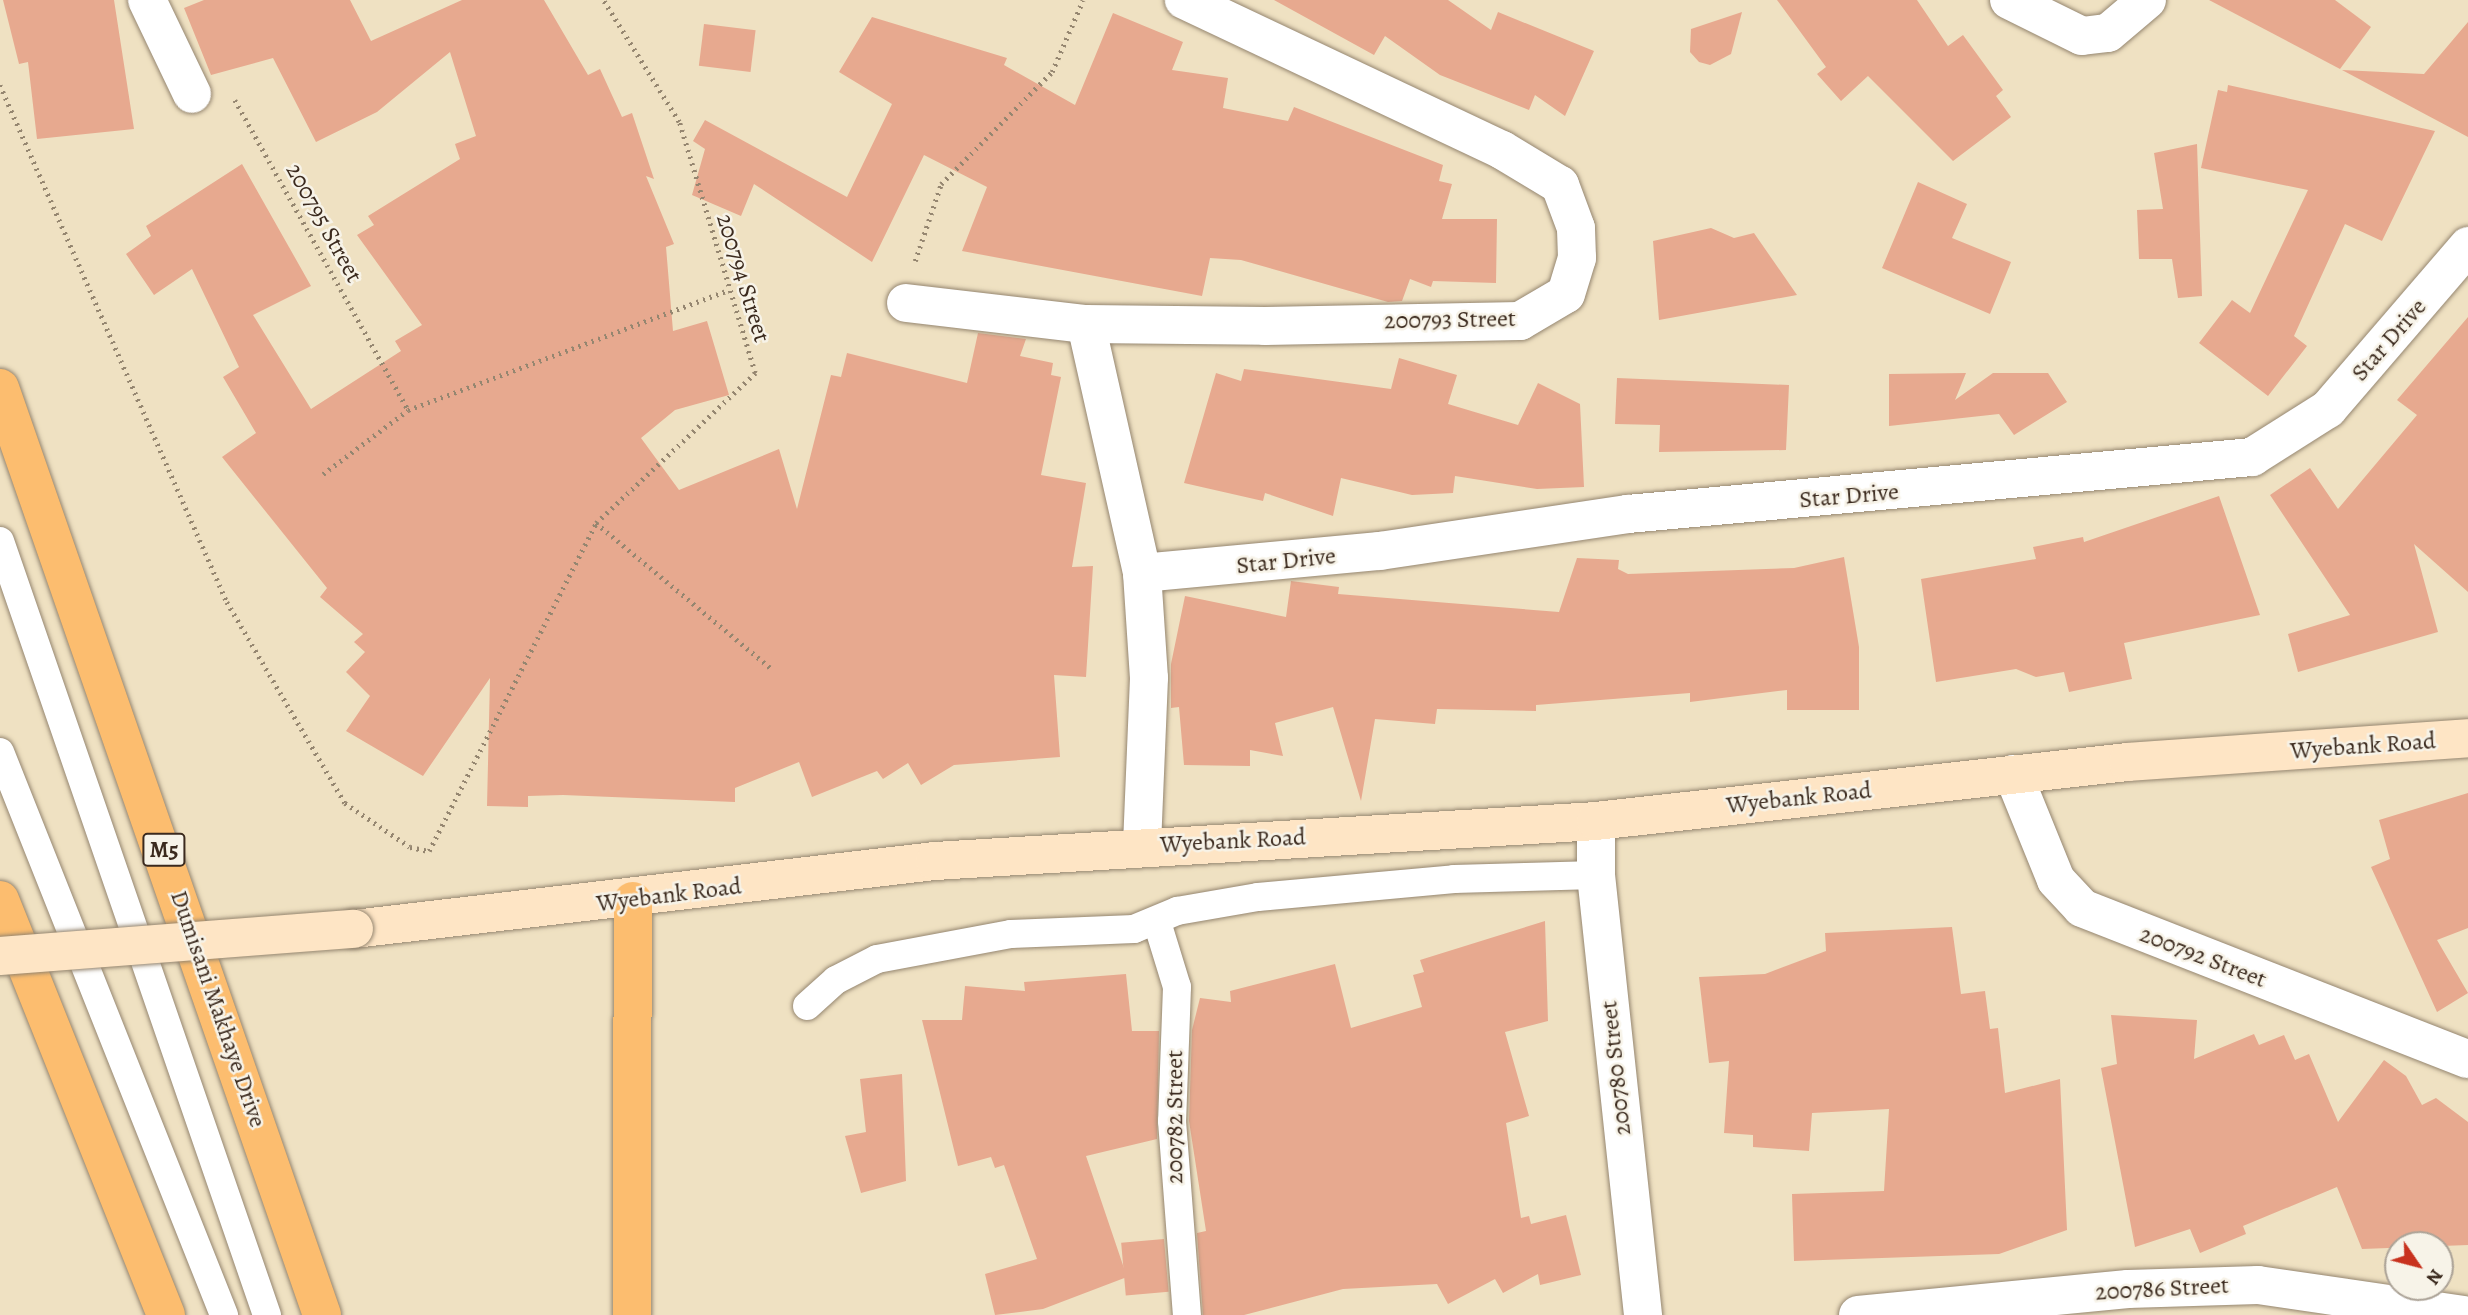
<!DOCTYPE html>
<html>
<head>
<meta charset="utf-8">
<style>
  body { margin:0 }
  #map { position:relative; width:2468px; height:1315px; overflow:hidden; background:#efe1c2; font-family:Alegreya,serif }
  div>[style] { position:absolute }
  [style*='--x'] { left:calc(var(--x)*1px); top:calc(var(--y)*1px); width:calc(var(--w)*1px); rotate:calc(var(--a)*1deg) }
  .building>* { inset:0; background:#e7a98f; transform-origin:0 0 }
  .path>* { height:4.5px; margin-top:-2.25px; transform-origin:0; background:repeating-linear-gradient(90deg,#958670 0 2px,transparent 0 7px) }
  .roads { filter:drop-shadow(0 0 2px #958670) drop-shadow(0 0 2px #958670) }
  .lane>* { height:28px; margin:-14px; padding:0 14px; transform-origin:14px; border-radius:14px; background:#fff }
  .street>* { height:38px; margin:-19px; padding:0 19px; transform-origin:19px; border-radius:19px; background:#fff }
  .secondary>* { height:38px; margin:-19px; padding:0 19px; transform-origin:19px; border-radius:19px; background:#fee5c5 }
  .primary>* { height:38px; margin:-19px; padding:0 19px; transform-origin:19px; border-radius:19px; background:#fcbd6f }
  .bridges { filter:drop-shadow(0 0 2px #958670) drop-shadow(0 0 2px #958670) }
  .secondary-bridge>* { height:38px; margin:-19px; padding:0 19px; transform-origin:19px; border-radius:19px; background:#fee5c5 }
  span { translate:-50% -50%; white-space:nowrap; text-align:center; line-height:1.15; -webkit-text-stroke:5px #f7f3e8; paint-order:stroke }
  .shield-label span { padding:2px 5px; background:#f7f3e8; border:2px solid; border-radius:5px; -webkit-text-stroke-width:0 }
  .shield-label { font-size:23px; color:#3b2a1e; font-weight:700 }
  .street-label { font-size:24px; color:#3b2a1e }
  .north { position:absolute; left:2384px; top:1231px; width:70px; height:70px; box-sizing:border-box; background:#f7f3e8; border:2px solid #aca397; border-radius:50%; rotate:125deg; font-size:19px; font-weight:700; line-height:28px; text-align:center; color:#3b2a1e }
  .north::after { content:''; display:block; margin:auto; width:24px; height:32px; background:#c8321e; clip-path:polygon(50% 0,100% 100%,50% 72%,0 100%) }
</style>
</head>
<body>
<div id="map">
  <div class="building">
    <div style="clip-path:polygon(3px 0,114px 0,134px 129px,37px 139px,28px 62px,19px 64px)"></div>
    <div style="clip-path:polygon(204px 0,350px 0,371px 41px,462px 0,544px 0,588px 75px,600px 69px,622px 117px,632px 113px,654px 179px,646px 176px,674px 244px,666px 247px,673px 331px,707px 321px,729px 395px,675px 410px,641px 438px,679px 490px,779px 449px,797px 509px,831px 375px,841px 377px,847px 353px,967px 383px,978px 333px,1026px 339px,1020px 356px,1053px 363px,1051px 375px,1061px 377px,1041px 475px,1086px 483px,1072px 567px,1093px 566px,1086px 677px,1054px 675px,1060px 757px,954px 765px,921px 785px,908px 763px,883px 779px,877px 771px,812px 797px,799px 762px,735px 788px,735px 802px,563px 795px,528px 796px,528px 807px,487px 806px,490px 678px,423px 776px,346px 731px,370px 696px,346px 672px,365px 652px,354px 642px,363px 634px,320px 597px,327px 588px,222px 457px,256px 433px,223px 377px,239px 367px,192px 269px,154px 295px,126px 254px,151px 236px,146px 226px,242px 164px,311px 286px,253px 315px,311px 409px,401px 351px,395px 341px,422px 325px,357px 235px,374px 225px,368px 216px,460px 159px,455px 144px,476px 136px,450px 52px,377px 112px,316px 142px,273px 58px,211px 75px,184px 8px)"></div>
    <div style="clip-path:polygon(1274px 0,1448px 0,1491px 30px,1498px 12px,1594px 51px,1565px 116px,1535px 95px,1529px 110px,1440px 75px,1385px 36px,1374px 55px)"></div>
    <div style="clip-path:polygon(1777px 0,1917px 0,1948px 46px,1963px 35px,2003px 90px,1996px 96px,2011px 117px,1953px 161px,1868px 76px,1841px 101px,1817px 74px,1826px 67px)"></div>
    <div style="clip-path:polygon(2209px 0,2335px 0,2371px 27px,2340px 69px)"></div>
    <div style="clip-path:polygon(1742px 12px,1731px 54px,1710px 65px,1699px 62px,1690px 52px,1691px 29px)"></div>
    <div style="clip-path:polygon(1113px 13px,1183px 42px,1172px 70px,1228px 78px,1223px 108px,1288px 121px,1294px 107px,1443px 165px,1439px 181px,1452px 184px,1442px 219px,1497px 219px,1496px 283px,1433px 281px,1431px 287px,1410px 279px,1402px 301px,1388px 302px,1241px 260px,1210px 258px,1202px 296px,962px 251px,987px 187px,924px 155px,872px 262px,754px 184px,741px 216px,692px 195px,705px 149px,693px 141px,705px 120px,847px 197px,892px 104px,839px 72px,872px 17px,1007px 58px,1004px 65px,1075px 105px)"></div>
    <div style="clip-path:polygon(2468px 22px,2468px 137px,2342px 70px,2424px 74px)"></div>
    <div style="left:704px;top:24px;width:52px;height:42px;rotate:7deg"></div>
    <div style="clip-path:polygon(2228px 85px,2435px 131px,2382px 241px,2345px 224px,2294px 336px,2307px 346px,2268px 396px,2199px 343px,2232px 300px,2250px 313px,2308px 190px,2201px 168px,2218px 90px,2227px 92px)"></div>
    <div style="clip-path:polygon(2197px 144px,2202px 296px,2178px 298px,2172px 259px,2139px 259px,2137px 210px,2163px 209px,2154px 153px)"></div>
    <div style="clip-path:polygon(1918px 182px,1967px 204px,1952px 238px,2011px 262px,1990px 314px,1882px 268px)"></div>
    <div style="clip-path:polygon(1711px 228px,1734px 238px,1754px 233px,1797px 295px,1659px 320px,1653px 241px)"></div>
    <div style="clip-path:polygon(2468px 317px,2468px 592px,2414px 544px,2438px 632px,2298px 672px,2288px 634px,2350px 615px,2270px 495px,2310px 468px,2338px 509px,2417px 415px,2397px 400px)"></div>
    <div style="clip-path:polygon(1399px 358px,1457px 375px,1448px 404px,1518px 425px,1538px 383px,1580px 404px,1584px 487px,1537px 489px,1455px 476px,1453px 493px,1412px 495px,1341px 478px,1333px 516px,1265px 493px,1263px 501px,1184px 483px,1216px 373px,1241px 381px,1244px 369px,1391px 389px)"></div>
    <div style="clip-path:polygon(1966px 373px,1955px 400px,1993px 373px,2048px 373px,2067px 402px,2014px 435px,1999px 414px,1889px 426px,1889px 374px)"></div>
    <div style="clip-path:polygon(1617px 378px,1789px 385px,1786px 450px,1659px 452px,1660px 425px,1615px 424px)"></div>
    <div style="clip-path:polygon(2219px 496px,2260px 615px,2124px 643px,2132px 679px,2069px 692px,2064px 672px,2036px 677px,2016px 669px,1936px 682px,1921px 579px,2036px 559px,2033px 547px,2083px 537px,2084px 542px)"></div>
    <div style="clip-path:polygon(1844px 557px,1859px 647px,1859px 710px,1787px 710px,1787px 690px,1690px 702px,1690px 693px,1536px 705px,1536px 711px,1437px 709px,1435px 724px,1375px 719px,1361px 801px,1333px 707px,1275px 723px,1283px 756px,1250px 750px,1250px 766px,1184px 765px,1179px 707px,1171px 708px,1171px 664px,1185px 596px,1286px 617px,1291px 581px,1339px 587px,1338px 594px,1559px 612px,1577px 558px,1619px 560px,1618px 569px,1628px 574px,1794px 568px)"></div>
    <div style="clip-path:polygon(2468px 793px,2468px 928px,2437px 940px,2468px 993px,2437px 1012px,2371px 867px,2390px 859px,2379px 820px)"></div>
    <div style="clip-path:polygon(1545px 921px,1548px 1021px,1505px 1032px,1529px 1116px,1506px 1123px,1521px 1218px,1529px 1216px,1531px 1224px,1566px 1215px,1581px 1275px,1540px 1285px,1538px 1274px,1503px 1293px,1495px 1279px,1448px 1304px,1437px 1284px,1343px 1289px,1244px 1315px,1203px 1315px,1197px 1233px,1206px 1231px,1189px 1121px,1192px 1030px,1200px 998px,1231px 1002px,1230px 991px,1335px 964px,1351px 1028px,1422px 1007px,1413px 975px,1424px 972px,1420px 960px)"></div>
    <div style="clip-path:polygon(1952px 927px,1961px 994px,1985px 991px,1990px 1029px,1998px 1028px,2005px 1093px,2060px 1079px,2067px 1230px,1999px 1254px,1794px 1261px,1792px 1194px,1884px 1191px,1889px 1109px,1812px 1113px,1809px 1151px,1753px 1147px,1753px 1135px,1724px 1133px,1729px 1061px,1709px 1063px,1699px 977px,1765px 974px,1826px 951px,1825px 933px)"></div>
    <div style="clip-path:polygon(1126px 974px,1132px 1031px,1159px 1031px,1157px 1139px,1086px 1156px,1127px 1277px,1043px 1309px,995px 1315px,985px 1274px,1037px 1259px,1004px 1165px,995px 1168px,991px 1157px,958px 1166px,922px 1020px,962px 1020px,965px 986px,1025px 991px,1024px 982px)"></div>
    <div style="clip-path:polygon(2111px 1015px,2197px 1020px,2194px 1059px,2254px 1034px,2259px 1045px,2284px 1035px,2295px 1060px,2309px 1054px,2338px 1122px,2384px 1060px,2406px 1076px,2422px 1105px,2436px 1098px,2468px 1122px,2468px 1245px,2362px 1249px,2337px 1187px,2243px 1226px,2246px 1234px,2200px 1253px,2190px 1229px,2135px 1247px,2101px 1068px,2117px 1064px)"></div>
    <div style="clip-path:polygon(902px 1074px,906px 1181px,861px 1193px,845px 1136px,866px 1132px,860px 1079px)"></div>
    <div style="left:1164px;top:1239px;width:53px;height:43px;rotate:85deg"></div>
  </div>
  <div class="path">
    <div style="--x:0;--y:85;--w:565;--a:66.3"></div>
    <div style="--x:227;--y:602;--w:233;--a:59.6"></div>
    <div style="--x:345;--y:803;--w:78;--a:34.1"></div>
    <div style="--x:410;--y:847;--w:19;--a:12"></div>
    <div style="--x:429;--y:851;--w:368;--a:-63"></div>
    <div style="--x:596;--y:523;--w:219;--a:-43.3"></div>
    <div style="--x:755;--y:373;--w:262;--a:-106.8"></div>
    <div style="--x:679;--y:122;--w:144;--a:-121.9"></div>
    <div style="--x:235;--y:100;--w:355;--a:60.8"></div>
    <div style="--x:915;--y:261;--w:81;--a:-71.3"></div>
    <div style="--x:941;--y:184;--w:158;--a:-45.3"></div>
    <div style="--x:1052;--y:72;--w:78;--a:-66.7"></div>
    <div style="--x:323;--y:474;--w:106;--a:-37"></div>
    <div style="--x:408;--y:410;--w:340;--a:-20.5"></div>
    <div style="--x:596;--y:523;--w:229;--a:39.7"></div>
  </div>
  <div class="roads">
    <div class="lane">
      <div style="--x:0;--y:541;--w:819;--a:70.97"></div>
      <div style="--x:0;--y:752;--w:606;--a:68.3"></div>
      <div style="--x:1157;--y:922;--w:68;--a:72.9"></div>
      <div style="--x:1177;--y:987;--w:134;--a:92.1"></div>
      <div style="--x:1172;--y:1121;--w:195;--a:85.6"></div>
      <div style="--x:807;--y:1006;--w:39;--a:-42"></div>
      <div style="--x:836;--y:980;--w:46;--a:-27.1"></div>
      <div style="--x:877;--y:959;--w:136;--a:-10.6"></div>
      <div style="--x:1011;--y:934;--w:123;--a:-2.3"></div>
      <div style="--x:1134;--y:929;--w:47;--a:-22.7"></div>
      <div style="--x:1177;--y:911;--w:82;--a:-9.8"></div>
      <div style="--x:1258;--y:897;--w:197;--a:-5.2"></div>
      <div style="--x:1454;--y:879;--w:142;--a:-1.6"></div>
    </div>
    <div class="street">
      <div style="--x:147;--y:0;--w:104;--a:64.4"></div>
      <div style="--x:2009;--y:0;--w:81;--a:26.3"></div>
      <div style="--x:2082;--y:36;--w:26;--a:-7"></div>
      <div style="--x:2108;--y:33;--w:51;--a:-40.2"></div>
      <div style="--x:906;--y:303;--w:181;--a:6.7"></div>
      <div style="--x:1086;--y:324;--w:179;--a:0.6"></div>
      <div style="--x:1265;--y:326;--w:255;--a:-1.1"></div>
      <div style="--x:1520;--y:321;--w:53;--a:-30.4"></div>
      <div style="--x:1566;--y:294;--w:38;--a:-73"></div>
      <div style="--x:1577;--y:258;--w:30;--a:-92"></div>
      <div style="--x:1576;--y:228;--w:46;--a:-110.4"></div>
      <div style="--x:1560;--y:185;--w:68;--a:-148.9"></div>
      <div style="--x:1502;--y:150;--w:352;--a:-154.7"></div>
      <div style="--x:1086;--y:324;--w:255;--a:77.3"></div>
      <div style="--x:1142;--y:573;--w:105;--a:86.2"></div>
      <div style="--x:1149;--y:678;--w:168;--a:92.4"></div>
      <div style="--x:1142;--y:573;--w:239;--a:-5.3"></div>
      <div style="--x:1380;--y:551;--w:251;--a:-8.5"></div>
      <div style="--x:1628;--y:514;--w:627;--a:-5.22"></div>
      <div style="--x:2252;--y:457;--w:90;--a:-32.3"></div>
      <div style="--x:2328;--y:409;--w:215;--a:-49.3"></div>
      <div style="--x:2013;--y:774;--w:114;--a:67.9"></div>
      <div style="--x:2056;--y:880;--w:38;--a:47"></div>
      <div style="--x:2082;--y:908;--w:414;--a:21.4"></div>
      <div style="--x:1596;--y:821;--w:54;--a:90"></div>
      <div style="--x:1596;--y:875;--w:443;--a:83.9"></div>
      <div style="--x:1858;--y:1315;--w:271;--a:-5.5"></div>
      <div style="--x:2128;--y:1289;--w:130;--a:-1.8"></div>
      <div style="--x:2258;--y:1285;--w:208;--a:8.3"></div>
    </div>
    <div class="secondary">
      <div style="--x:354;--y:929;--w:585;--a:-6.68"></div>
      <div style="--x:935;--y:861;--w:662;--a:-3.46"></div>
      <div style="--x:1596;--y:821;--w:535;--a:-6.33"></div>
      <div style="--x:2128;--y:762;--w:341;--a:-4"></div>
    </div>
    <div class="primary">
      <div style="--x:0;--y:388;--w:981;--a:70.84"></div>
      <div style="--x:0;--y:900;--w:447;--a:68.2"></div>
      <div style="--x:632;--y:1315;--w:414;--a:-89.9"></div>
    </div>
  </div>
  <div class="bridges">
    <div class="secondary-bridge">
      <div style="--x:0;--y:956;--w:355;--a:-4.4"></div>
    </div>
  </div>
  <div class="shield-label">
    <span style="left:164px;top:850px">M5</span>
  </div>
  <div class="street-label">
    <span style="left:324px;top:223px;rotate:61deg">200795 Street</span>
    <span style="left:743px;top:278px;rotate:73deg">200794 Street</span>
    <span style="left:1450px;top:320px;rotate:-1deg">200793 Street</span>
    <span style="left:2389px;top:340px;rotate:-49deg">Star Drive</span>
    <span style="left:1849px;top:496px;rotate:-5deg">Star Drive</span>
    <span style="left:1286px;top:561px;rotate:-6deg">Star Drive</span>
    <span style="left:2363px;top:746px;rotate:-4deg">Wyebank Road</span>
    <span style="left:1799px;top:798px;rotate:-6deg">Wyebank Road</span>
    <span style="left:1233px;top:841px;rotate:-3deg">Wyebank Road</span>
    <span style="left:669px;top:895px;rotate:-7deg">Wyebank Road</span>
    <span style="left:2203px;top:957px;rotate:21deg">200792 Street</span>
    <span style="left:218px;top:1009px;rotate:71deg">Dumisani Makhaye Drive</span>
    <span style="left:1616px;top:1068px;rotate:-96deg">200780 Street</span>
    <span style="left:1175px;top:1117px;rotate:-90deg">200782 Street</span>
    <span style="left:2162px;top:1289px;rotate:-3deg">200786 Street</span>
  </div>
  <div class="north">N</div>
</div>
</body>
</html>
